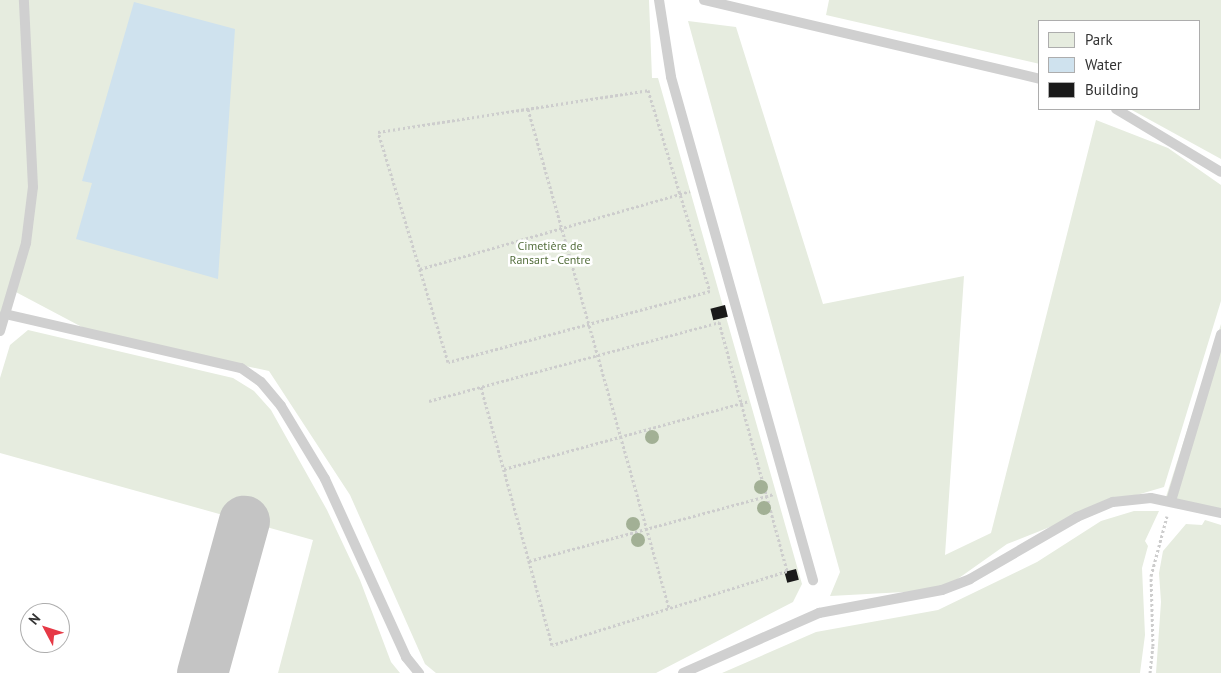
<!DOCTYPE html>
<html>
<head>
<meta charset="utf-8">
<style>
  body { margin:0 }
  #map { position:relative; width:1221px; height:673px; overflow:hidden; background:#fff; font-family:"PT Sans",sans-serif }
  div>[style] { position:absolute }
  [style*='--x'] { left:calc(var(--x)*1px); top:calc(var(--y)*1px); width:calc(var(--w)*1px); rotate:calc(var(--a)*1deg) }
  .green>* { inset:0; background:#e6ecdf }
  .water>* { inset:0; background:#cfe2ee }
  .taxiway>* { height:51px; margin:-25.5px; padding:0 25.5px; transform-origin:25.5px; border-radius:25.5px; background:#c4c4c4 }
  .building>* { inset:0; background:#1a1a1a; transform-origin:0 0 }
  .path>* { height:3px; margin-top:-1.5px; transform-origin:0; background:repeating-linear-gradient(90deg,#cdcdcd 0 2.5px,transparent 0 5px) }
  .service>* { height:10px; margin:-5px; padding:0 5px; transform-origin:5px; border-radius:5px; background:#d0d0d0 }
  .trees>* { width:14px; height:14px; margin:-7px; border-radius:50%; background:#a2b095 }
  span { translate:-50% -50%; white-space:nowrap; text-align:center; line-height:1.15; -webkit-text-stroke:5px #fff; paint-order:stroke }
  .park-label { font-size:12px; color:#56703f }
  .legend { position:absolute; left:1038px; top:20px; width:162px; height:90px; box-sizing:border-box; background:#fff; border:1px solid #adadad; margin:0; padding:6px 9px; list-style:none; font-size:15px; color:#333 }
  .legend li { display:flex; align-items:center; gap:10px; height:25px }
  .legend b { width:25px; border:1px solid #adadad }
  .north { position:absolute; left:20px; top:603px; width:50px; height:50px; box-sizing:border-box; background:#fff; border:1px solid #adadad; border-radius:50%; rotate:310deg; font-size:14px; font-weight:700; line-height:20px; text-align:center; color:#333 }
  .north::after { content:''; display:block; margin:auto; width:18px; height:22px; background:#e63946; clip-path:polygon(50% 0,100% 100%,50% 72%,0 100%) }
</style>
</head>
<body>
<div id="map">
  <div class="green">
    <div style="clip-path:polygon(0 0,649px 0,652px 78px,658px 78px,802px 584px,793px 602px,656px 673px,436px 673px,425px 664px,350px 495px,269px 371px,97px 335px,12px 290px,0 318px)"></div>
    <div style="clip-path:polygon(829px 0,1221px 0,1221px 159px,1130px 109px,1200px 109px,1200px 21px,1040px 21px,1040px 64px,826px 15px)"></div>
    <div style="clip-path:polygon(688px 21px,736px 27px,823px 304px,964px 276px,945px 555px,991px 533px,1096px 120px,1168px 148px,1221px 185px,1221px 301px,1164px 487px,1113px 502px,1007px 544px,942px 590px,830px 596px,840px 572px)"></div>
    <div style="clip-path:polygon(1221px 324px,1221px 515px,1165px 500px)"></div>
    <div style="clip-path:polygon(28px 330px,233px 378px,254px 391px,271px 410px,327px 510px,360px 580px,391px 662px,400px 673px,278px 673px,313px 540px,0 453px,0 378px,10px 345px)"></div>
    <div style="clip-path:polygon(1134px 511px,1159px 511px,1145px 541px,1148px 546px,1142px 568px,1145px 635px,1140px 673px,722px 673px,816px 632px,938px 610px,1037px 562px,1101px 521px)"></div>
    <div style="clip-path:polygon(1205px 520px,1221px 525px,1221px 673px,1156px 673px,1161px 602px,1159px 573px,1163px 551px,1186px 524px,1202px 525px)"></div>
  </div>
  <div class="water">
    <div style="clip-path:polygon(134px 2px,235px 29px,218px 279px,76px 239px,92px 183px,82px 181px)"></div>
  </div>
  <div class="taxiway">
    <div style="--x:202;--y:673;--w:158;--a:-74.6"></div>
  </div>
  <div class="building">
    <div style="left:725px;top:305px;width:12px;height:15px;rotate:76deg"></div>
    <div style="left:796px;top:569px;width:11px;height:12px;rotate:75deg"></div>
  </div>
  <div class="path">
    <div style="--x:648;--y:90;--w:210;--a:72.9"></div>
    <div style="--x:710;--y:291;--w:271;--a:164.8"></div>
    <div style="--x:448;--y:362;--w:240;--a:-106.9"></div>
    <div style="--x:378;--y:132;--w:273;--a:-8.8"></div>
    <div style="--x:528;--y:109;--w:519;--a:74.22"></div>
    <div style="--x:420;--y:269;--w:281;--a:-16.1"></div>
    <div style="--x:429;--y:401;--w:301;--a:-15.2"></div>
    <div style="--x:719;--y:322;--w:258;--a:74.7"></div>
    <div style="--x:787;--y:571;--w:246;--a:162.5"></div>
    <div style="--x:552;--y:645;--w:268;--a:-105.4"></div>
    <div style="--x:504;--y:469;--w:254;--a:-15.5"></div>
    <div style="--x:529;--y:561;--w:254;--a:-15.3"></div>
    <div style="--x:1150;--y:673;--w:27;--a:-84"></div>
    <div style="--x:1153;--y:646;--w:70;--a:-91.6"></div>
    <div style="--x:1151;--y:576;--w:62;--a:-75.1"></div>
  </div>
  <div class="service">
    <div style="--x:659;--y:0;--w:78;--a:81.1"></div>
    <div style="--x:671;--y:77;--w:523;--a:74.24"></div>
    <div style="--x:704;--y:0;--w:345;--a:13.2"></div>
    <div style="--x:1116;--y:109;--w:122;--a:31"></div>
    <div style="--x:5;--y:314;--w:242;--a:12.9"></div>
    <div style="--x:241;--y:368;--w:24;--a:35"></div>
    <div style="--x:261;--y:382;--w:31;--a:50"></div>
    <div style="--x:281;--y:406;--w:85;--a:58.9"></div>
    <div style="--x:325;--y:479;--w:196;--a:65.5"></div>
    <div style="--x:406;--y:657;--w:21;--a:51"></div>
    <div style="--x:0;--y:331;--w:92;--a:-73.5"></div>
    <div style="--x:26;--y:243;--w:56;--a:-82.9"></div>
    <div style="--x:33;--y:187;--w:187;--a:-92.8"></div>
    <div style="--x:1171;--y:501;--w:174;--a:-73.3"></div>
    <div style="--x:683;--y:673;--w:149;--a:-23.8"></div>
    <div style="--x:819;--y:613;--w:125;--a:-10.6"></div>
    <div style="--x:942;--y:590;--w:30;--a:-21"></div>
    <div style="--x:970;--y:579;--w:124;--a:-30.1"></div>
    <div style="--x:1077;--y:517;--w:39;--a:-23"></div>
    <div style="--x:1113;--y:502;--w:38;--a:-6"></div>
    <div style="--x:1151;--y:498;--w:72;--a:12.1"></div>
  </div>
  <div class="trees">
    <div style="left:652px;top:437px"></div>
    <div style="left:761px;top:487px"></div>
    <div style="left:764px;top:508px"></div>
    <div style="left:633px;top:524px"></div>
    <div style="left:638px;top:540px"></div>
  </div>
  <div class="park-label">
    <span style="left:550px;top:253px">Cimetière de<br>Ransart - Centre</span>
  </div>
  <ul class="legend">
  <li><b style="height:14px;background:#e6ecdf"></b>Park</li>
  <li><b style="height:14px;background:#cfe2ee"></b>Water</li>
  <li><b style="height:14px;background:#1a1a1a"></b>Building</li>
  </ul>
  <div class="north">N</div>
</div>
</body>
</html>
